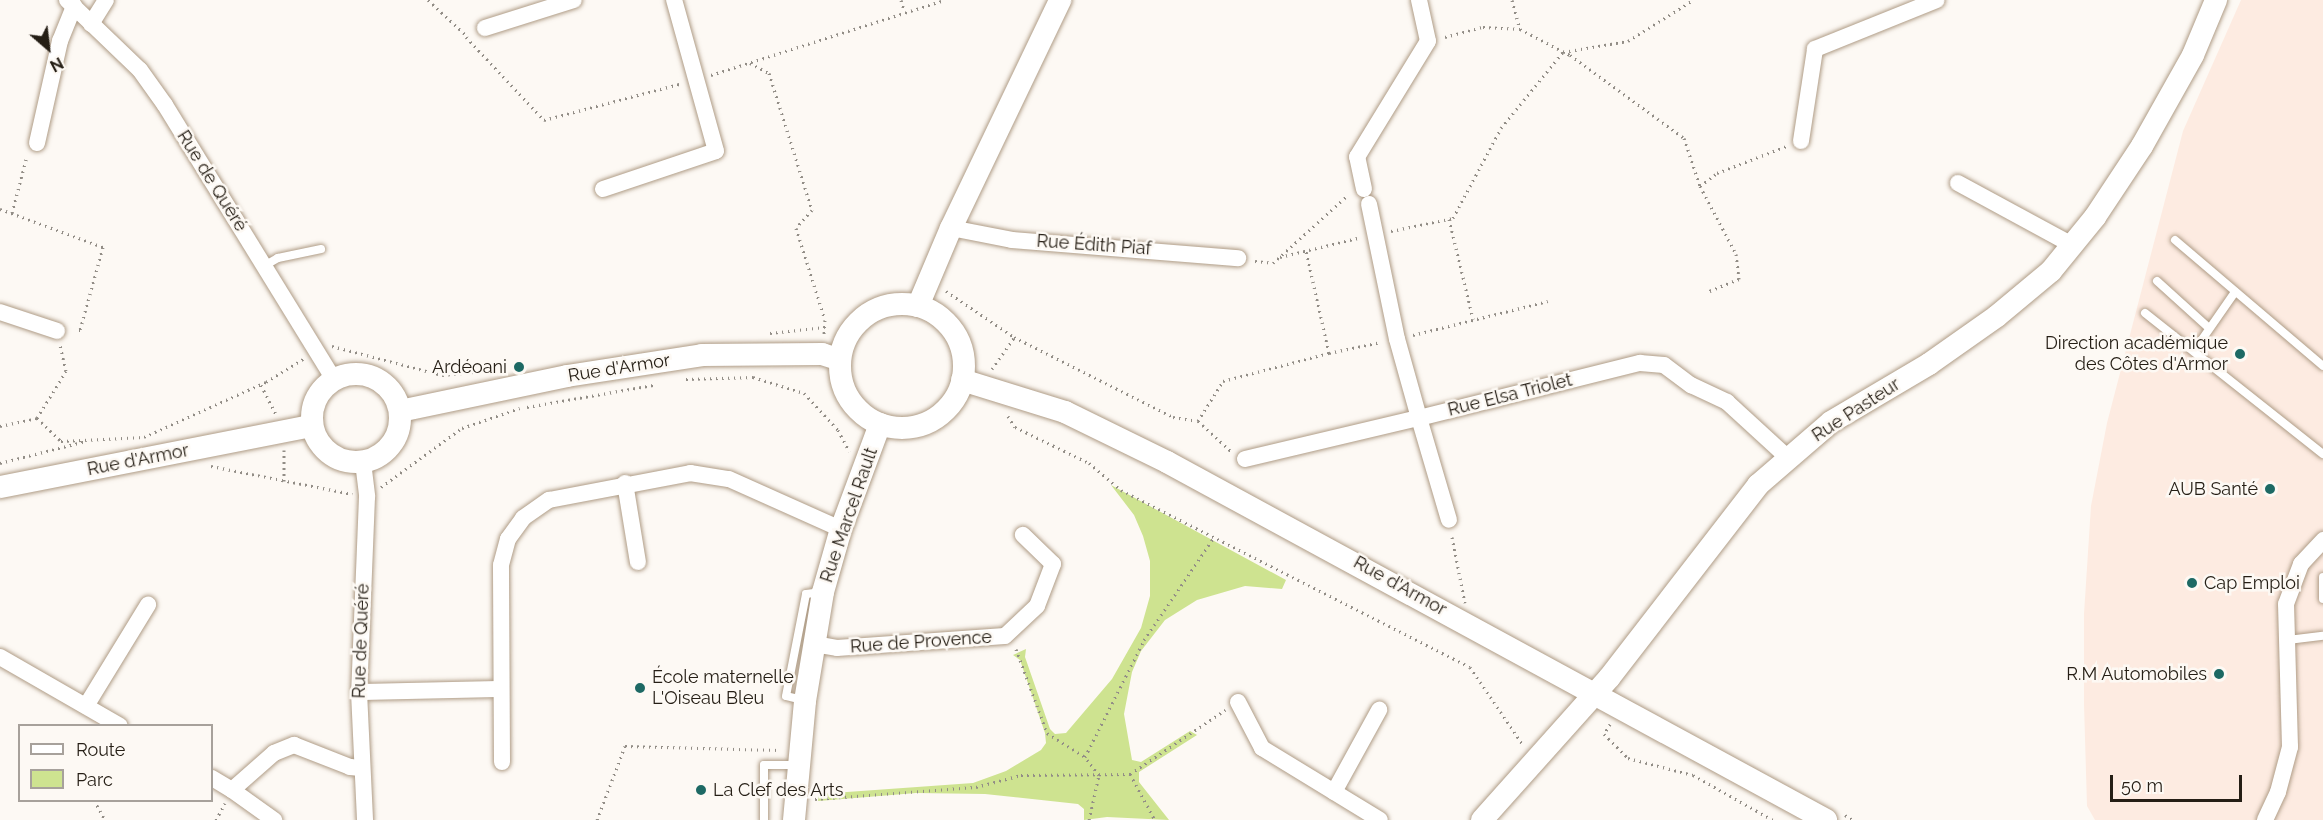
<!DOCTYPE html>
<html>
<head>
<meta charset="utf-8">
<style>
  body { margin:0 }
  #map { position:relative; width:2323px; height:820px; overflow:hidden; background:#fdf9f4; font-family:Raleway,sans-serif }
  div>[style] { position:absolute }
  [style*='--x'] { left:calc(var(--x)*1px); top:calc(var(--y)*1px); width:calc(var(--w)*1px); rotate:calc(var(--a)*1deg) }
  .commercial>* { inset:0; background:#fdebe1 }
  .green>* { inset:0; background:#cee390 }
  .path>* { height:3px; margin-top:-1.5px; transform-origin:0; background:repeating-linear-gradient(90deg,#928d86 0 1.5px,transparent 0 6px) }
  .roads { filter:drop-shadow(0 0 2px #af9c86) drop-shadow(0 0 2px #af9c86) }
  .lane>* { height:8px; margin:-4px; padding:0 4px; transform-origin:4px; border-radius:4px; background:#fff }
  .street>* { height:16px; margin:-8px; padding:0 8px; transform-origin:8px; border-radius:8px; background:#fff }
  .secondary>* { height:22px; margin:-11px; padding:0 11px; transform-origin:11px; border-radius:11px; background:#fff }
  .secondary>.ring { margin:-11px; padding:0; box-sizing:content-box; background:none; border:22px solid #fff; border-radius:50% }
  .dots>* { width:16px; height:16px; translate:-50% -50%; box-sizing:border-box; border:3px solid #fdf9f4; border-radius:50% }
  span { translate:-50% -50%; white-space:nowrap; text-align:center; line-height:1.15; -webkit-text-stroke:5px #fdf9f4; paint-order:stroke }
  .street-label { font-size:18px; color:#251e15 }
  .poi-label { font-size:18px; color:#251e15 }
  .right { translate:-100% -50%; text-align:right }
  .left { translate:0 -50%; text-align:left }
  .legend { position:absolute; left:18px; top:724px; width:195px; height:78px; box-sizing:border-box; background:#fdf9f4; border:2px solid #a7a19b; margin:0; padding:8px 10px; list-style:none; font-size:18px; color:#251e15 }
  .legend li { display:flex; align-items:center; gap:12px; height:30px }
  .legend b { width:30px; border:2px solid #a7a19b }
  .north { position:absolute; left:18px; top:18px; width:60px; height:60px; -webkit-text-stroke:4px #fdf9f4; paint-order:stroke; rotate:152deg; font-size:16px; font-weight:700; line-height:24px; text-align:center; color:#251e15 }
  .north::after { content:''; display:block; margin:auto; width:21px; height:27px; background:#251e15; clip-path:polygon(50% 0,100% 100%,50% 72%,0 100%) }
  .scale { position:absolute; left:2110px; top:775px; width:132px; height:27px; box-sizing:border-box; border:3px solid #251e15; border-top:0; padding-left:8px; font-size:18px; line-height:21px; white-space:nowrap; color:#251e15; -webkit-text-stroke:4px #fdf9f4; paint-order:stroke }
</style>
</head>
<body>
<div id="map">
  <div class="commercial">
    <div style="clip-path:polygon(2241px 0,2323px 0,2323px 820px,2095px 820px,2087px 806px,2084px 704px,2084px 614px,2091px 506px,2107px 423px,2183px 131px)"></div>
  </div>
  <div class="green">
    <div style="clip-path:polygon(1111px 485px,1286px 580px,1282px 589px,1245px 586px,1197px 600px,1165px 620px,1141px 651px,1132px 672px,1124px 714px,1132px 760px,1141px 762px,1190px 731px,1197px 735px,1139px 772px,1139px 782px,1169px 820px,1107px 817px,1084px 820px,1084px 809px,1078px 804px,985px 794px,916px 793px,818px 801px,819px 794px,973px 783px,1006px 771px,1041px 750px,1046px 743px,1045px 733px,1020px 660px,1013px 655px,1026px 649px,1025px 657px,1050px 729px,1055px 734px,1066px 733px,1112px 679px,1141px 628px,1150px 596px,1150px 561px,1143px 536px,1134px 515px)"></div>
  </div>
  <div class="path">
    <div style="--x:428;--y:0;--w:54;--a:42.8"></div>
    <div style="--x:901;--y:0;--w:10;--a:73"></div>
    <div style="--x:1512;--y:0;--w:30;--a:75"></div>
    <div style="--x:1520;--y:29;--w:56;--a:27.5"></div>
    <div style="--x:1570;--y:55;--w:141;--a:36.1"></div>
    <div style="--x:1684;--y:138;--w:51;--a:71.6"></div>
    <div style="--x:1700;--y:186;--w:77;--a:62.1"></div>
    <div style="--x:1736;--y:254;--w:25;--a:83"></div>
    <div style="--x:1739;--y:279;--w:32;--a:158"></div>
    <div style="--x:466;--y:37;--w:114;--a:46.8"></div>
    <div style="--x:544;--y:120;--w:140;--a:-14.9"></div>
    <div style="--x:1445;--y:37;--w:39;--a:-15"></div>
    <div style="--x:1483;--y:27;--w:37;--a:3"></div>
    <div style="--x:750;--y:63;--w:21;--a:28"></div>
    <div style="--x:769;--y:73;--w:144;--a:72.6"></div>
    <div style="--x:812;--y:210;--w:24;--a:132"></div>
    <div style="--x:796;--y:228;--w:96;--a:72.5"></div>
    <div style="--x:825;--y:320;--w:16;--a:94"></div>
    <div style="--x:711;--y:75;--w:245;--a:-17.8"></div>
    <div style="--x:1700;--y:186;--w:21;--a:-37"></div>
    <div style="--x:1717;--y:173;--w:75;--a:-21.1"></div>
    <div style="--x:0;--y:209;--w:110;--a:20.3"></div>
    <div style="--x:103;--y:247;--w:86;--a:105.5"></div>
    <div style="--x:80;--y:330;--w:6;--a:180"></div>
    <div style="--x:12;--y:213;--w:59;--a:-75.3"></div>
    <div style="--x:1449;--y:219;--w:103;--a:76.5"></div>
    <div style="--x:1391;--y:231;--w:63;--a:-11.8"></div>
    <div style="--x:1453;--y:218;--w:102;--a:-61.9"></div>
    <div style="--x:1501;--y:128;--w:98;--a:-50.8"></div>
    <div style="--x:1563;--y:52;--w:66;--a:-9.6"></div>
    <div style="--x:1628;--y:41;--w:77;--a:-32.2"></div>
    <div style="--x:1280;--y:257;--w:80;--a:-13.7"></div>
    <div style="--x:1255;--y:261;--w:18;--a:6"></div>
    <div style="--x:1273;--y:263;--w:101;--a:-42.2"></div>
    <div style="--x:946;--y:291;--w:82;--a:34.1"></div>
    <div style="--x:1014;--y:337;--w:178;--a:26.7"></div>
    <div style="--x:1173;--y:417;--w:25;--a:9"></div>
    <div style="--x:1198;--y:421;--w:47;--a:-58"></div>
    <div style="--x:1223;--y:381;--w:110;--a:-14.8"></div>
    <div style="--x:1329;--y:353;--w:105;--a:-102.7"></div>
    <div style="--x:770;--y:333;--w:55;--a:-6.2"></div>
    <div style="--x:1413;--y:335;--w:139;--a:-14.1"></div>
    <div style="--x:332;--y:346;--w:114;--a:14.8"></div>
    <div style="--x:442;--y:375;--w:42;--a:-5.4"></div>
    <div style="--x:1329;--y:353;--w:53;--a:-11.9"></div>
    <div style="--x:992;--y:369;--w:39;--a:-55"></div>
    <div style="--x:686;--y:379;--w:67;--a:-1.7"></div>
    <div style="--x:753;--y:377;--w:53;--a:17.4"></div>
    <div style="--x:804;--y:393;--w:50;--a:47.4"></div>
    <div style="--x:838;--y:430;--w:24;--a:62"></div>
    <div style="--x:261;--y:385;--w:34;--a:63"></div>
    <div style="--x:527;--y:407;--w:128;--a:-9.9"></div>
    <div style="--x:1008;--y:416;--w:13;--a:58"></div>
    <div style="--x:1015;--y:427;--w:82;--a:25.9"></div>
    <div style="--x:1089;--y:463;--w:42;--a:40.2"></div>
    <div style="--x:1121;--y:490;--w:391;--a:26.9"></div>
    <div style="--x:1470;--y:667;--w:94;--a:55.8"></div>
    <div style="--x:37;--y:418;--w:33;--a:44"></div>
    <div style="--x:61;--y:441;--w:83;--a:-2.8"></div>
    <div style="--x:144;--y:437;--w:134;--a:-24.3"></div>
    <div style="--x:266;--y:382;--w:44;--a:-31.9"></div>
    <div style="--x:1198;--y:421;--w:46;--a:42.4"></div>
    <div style="--x:0;--y:426;--w:38;--a:-12"></div>
    <div style="--x:37;--y:418;--w:55;--a:-58.3"></div>
    <div style="--x:66;--y:371;--w:27;--a:-103"></div>
    <div style="--x:0;--y:463;--w:89;--a:-14.3"></div>
    <div style="--x:211;--y:466;--w:144;--a:11.2"></div>
    <div style="--x:284;--y:481;--w:31;--a:-90"></div>
    <div style="--x:381;--y:487;--w:100;--a:-36.1"></div>
    <div style="--x:462;--y:428;--w:61;--a:-19"></div>
    <div style="--x:1452;--y:537;--w:67;--a:78.9"></div>
    <div style="--x:1016;--y:649;--w:90;--a:69.7"></div>
    <div style="--x:1047;--y:733;--w:45;--a:32.3"></div>
    <div style="--x:1610;--y:724;--w:12;--a:121"></div>
    <div style="--x:1604;--y:734;--w:34;--a:45"></div>
    <div style="--x:1628;--y:758;--w:67;--a:14.7"></div>
    <div style="--x:1693;--y:775;--w:92;--a:29.4"></div>
    <div style="--x:1130;--y:774;--w:52;--a:61.5"></div>
    <div style="--x:815;--y:799;--w:161;--a:-4.3"></div>
    <div style="--x:976;--y:787;--w:47;--a:-14.9"></div>
    <div style="--x:1021;--y:775;--w:109;--a:-0.5"></div>
    <div style="--x:1130;--y:774;--w:115;--a:-34"></div>
    <div style="--x:94;--y:800;--w:23;--a:61"></div>
    <div style="--x:1845;--y:815;--w:9;--a:32"></div>
    <div style="--x:216;--y:820;--w:19;--a:-62"></div>
    <div style="--x:597;--y:820;--w:79;--a:-69.3"></div>
    <div style="--x:625;--y:746;--w:155;--a:1.5"></div>
    <div style="--x:1089;--y:820;--w:46;--a:-77.5"></div>
    <div style="--x:1099;--y:775;--w:23;--a:-128"></div>
    <div style="--x:1085;--y:757;--w:131;--a:-63.2"></div>
    <div style="--x:1144;--y:640;--w:122;--a:-55.7"></div>
  </div>
  <div class="roads">
    <div class="lane">
      <div style="--x:2175;--y:240;--w:194;--a:40.4"></div>
      <div style="--x:264;--y:266;--w:16;--a:-30"></div>
      <div style="--x:278;--y:258;--w:44;--a:-11.8"></div>
      <div style="--x:2157;--y:281;--w:70;--a:42.1"></div>
      <div style="--x:2145;--y:313;--w:227;--a:38.4"></div>
      <div style="--x:2194;--y:351;--w:72;--a:-55.2"></div>
      <div style="--x:2323;--y:577;--w:22;--a:90"></div>
      <div style="--x:2288;--y:640;--w:35;--a:-7"></div>
      <div style="--x:803;--y:700;--w:17;--a:-167"></div>
      <div style="--x:786;--y:696;--w:104;--a:-78.9"></div>
      <div style="--x:806;--y:594;--w:16;--a:-7"></div>
      <div style="--x:764;--y:820;--w:55;--a:-90"></div>
      <div style="--x:764;--y:765;--w:34;--a:0"></div>
    </div>
    <div class="street">
      <div style="--x:67;--y:0;--w:101;--a:43.8"></div>
      <div style="--x:140;--y:70;--w:43;--a:54.5"></div>
      <div style="--x:165;--y:105;--w:323;--a:58.4"></div>
      <div style="--x:91;--y:24;--w:28;--a:-58"></div>
      <div style="--x:485;--y:28;--w:93;--a:-17.5"></div>
      <div style="--x:1801;--y:141;--w:93;--a:-81.3"></div>
      <div style="--x:1815;--y:49;--w:131;--a:-21.9"></div>
      <div style="--x:37;--y:143;--w:105;--a:-77.3"></div>
      <div style="--x:60;--y:41;--w:38;--a:-68"></div>
      <div style="--x:1958;--y:183;--w:130;--a:28.5"></div>
      <div style="--x:603;--y:189;--w:119;--a:-18.6"></div>
      <div style="--x:716;--y:151;--w:157;--a:-105.5"></div>
      <div style="--x:1364;--y:189;--w:33;--a:-102"></div>
      <div style="--x:1357;--y:157;--w:136;--a:-58.5"></div>
      <div style="--x:1428;--y:41;--w:42;--a:-102.4"></div>
      <div style="--x:1369;--y:204;--w:138;--a:78.3"></div>
      <div style="--x:1397;--y:339;--w:82;--a:74.4"></div>
      <div style="--x:1419;--y:418;--w:228;--a:-14"></div>
      <div style="--x:1640;--y:363;--w:24;--a:5"></div>
      <div style="--x:1664;--y:365;--w:34;--a:37"></div>
      <div style="--x:1691;--y:385;--w:40;--a:25"></div>
      <div style="--x:1727;--y:402;--w:81;--a:42.5"></div>
      <div style="--x:951;--y:228;--w:62;--a:11.1"></div>
      <div style="--x:1012;--y:240;--w:227;--a:4.6"></div>
      <div style="--x:0;--y:312;--w:60;--a:18.4"></div>
      <div style="--x:1245;--y:459;--w:179;--a:-13.3"></div>
      <div style="--x:1419;--y:418;--w:106;--a:73.6"></div>
      <div style="--x:363;--y:462;--w:35;--a:83"></div>
      <div style="--x:367;--y:497;--w:195;--a:92.3"></div>
      <div style="--x:359;--y:692;--w:128;--a:87.3"></div>
      <div style="--x:625;--y:483;--w:80;--a:80.7"></div>
      <div style="--x:814;--y:644;--w:23;--a:10"></div>
      <div style="--x:837;--y:648;--w:168;--a:-4.1"></div>
      <div style="--x:1005;--y:636;--w:44;--a:-43.2"></div>
      <div style="--x:1037;--y:606;--w:45;--a:-69.1"></div>
      <div style="--x:1053;--y:564;--w:42;--a:-136"></div>
      <div style="--x:0;--y:657;--w:138;--a:29.9"></div>
      <div style="--x:359;--y:692;--w:142;--a:-1.2"></div>
      <div style="--x:1238;--y:702;--w:52;--a:62.4"></div>
      <div style="--x:1262;--y:748;--w:138;--a:31.4"></div>
      <div style="--x:86;--y:706;--w:119;--a:-58.5"></div>
      <div style="--x:502;--y:762;--w:197;--a:-90.3"></div>
      <div style="--x:501;--y:565;--w:27;--a:-75"></div>
      <div style="--x:508;--y:539;--w:26;--a:-54"></div>
      <div style="--x:523;--y:518;--w:32;--a:-35"></div>
      <div style="--x:549;--y:500;--w:144;--a:-10.8"></div>
      <div style="--x:690;--y:473;--w:39;--a:9"></div>
      <div style="--x:729;--y:479;--w:123;--a:24.1"></div>
      <div style="--x:212;--y:778;--w:23;--a:31"></div>
      <div style="--x:232;--y:790;--w:56;--a:-41.4"></div>
      <div style="--x:274;--y:753;--w:22;--a:-22"></div>
      <div style="--x:294;--y:745;--w:60;--a:21.4"></div>
      <div style="--x:350;--y:767;--w:11;--a:5"></div>
      <div style="--x:232;--y:790;--w:52;--a:35.5"></div>
      <div style="--x:1334;--y:792;--w:94;--a:-61.2"></div>
      <div style="--x:2265;--y:820;--w:31;--a:-65"></div>
      <div style="--x:2278;--y:792;--w:47;--a:-75.1"></div>
      <div style="--x:2290;--y:747;--w:143;--a:-91.6"></div>
      <div style="--x:2286;--y:604;--w:43;--a:-69.4"></div>
      <div style="--x:2301;--y:564;--w:33;--a:-47"></div>
    </div>
    <div class="secondary">
      <div class="ring" style="left:840px;top:304px;width:102px;height:102px"></div>
      <div style="--x:918;--y:306;--w:85;--a:-67.1"></div>
      <div style="--x:951;--y:228;--w:253;--a:-64.4"></div>
      <div class="ring" style="left:312px;top:374px;width:66px;height:66px"></div>
      <div style="--x:962;--y:380;--w:108;--a:17.3"></div>
      <div style="--x:1065;--y:412;--w:114;--a:26.1"></div>
      <div style="--x:1167;--y:462;--w:750;--a:28.51"></div>
      <div style="--x:400;--y:411;--w:171;--a:-11.8"></div>
      <div style="--x:567;--y:376;--w:137;--a:-8.8"></div>
      <div style="--x:702;--y:355;--w:120;--a:-0.5"></div>
      <div style="--x:822;--y:354;--w:19;--a:18"></div>
      <div style="--x:0;--y:487;--w:318;--a:-11.1"></div>
      <div style="--x:794;--y:820;--w:120;--a:-84.7"></div>
      <div style="--x:805;--y:701;--w:110;--a:-80.6"></div>
      <div style="--x:823;--y:592;--w:66;--a:-74.1"></div>
      <div style="--x:841;--y:529;--w:112;--a:-69.6"></div>
      <div style="--x:1482;--y:820;--w:191;--a:-48.2"></div>
      <div style="--x:1609;--y:678;--w:244;--a:-52.3"></div>
      <div style="--x:1758;--y:485;--w:96;--a:-40.8"></div>
      <div style="--x:1831;--y:422;--w:114;--a:-30.6"></div>
      <div style="--x:1929;--y:364;--w:83;--a:-35.2"></div>
      <div style="--x:1997;--y:316;--w:70;--a:-39.8"></div>
      <div style="--x:2051;--y:271;--w:70;--a:-50.8"></div>
      <div style="--x:2095;--y:217;--w:85;--a:-56.5"></div>
      <div style="--x:2142;--y:146;--w:104;--a:-60.7"></div>
      <div style="--x:2193;--y:55;--w:60;--a:-67.3"></div>
    </div>
  </div>
  <div class="dots">
    <div style="left:2240px;top:354px;background:#1d6964"></div>
    <div style="left:519px;top:367px;background:#1d6964"></div>
    <div style="left:2270px;top:489px;background:#1d6964"></div>
    <div style="left:2192px;top:583px;background:#1d6964"></div>
    <div style="left:2219px;top:674px;background:#1d6964"></div>
    <div style="left:640px;top:688px;background:#1d6964"></div>
    <div style="left:701px;top:790px;background:#1d6964"></div>
  </div>
  <div class="street-label">
    <span style="left:212px;top:181px;rotate:58deg">Rue de Quéré</span>
    <span style="left:1094px;top:245px;rotate:4deg">Rue Édith Piaf</span>
    <span style="left:619px;top:368px;rotate:-9deg">Rue d'Armor</span>
    <span style="left:1510px;top:395px;rotate:-14deg">Rue Elsa Triolet</span>
    <span style="left:1856px;top:410px;rotate:-33deg">Rue Pasteur</span>
    <span style="left:138px;top:460px;rotate:-11deg">Rue d'Armor</span>
    <span style="left:849px;top:515px;rotate:-71deg">Rue Marcel Rault</span>
    <span style="left:1400px;top:586px;rotate:29deg">Rue d'Armor</span>
    <span style="left:361px;top:641px;rotate:-88deg">Rue de Quéré</span>
    <span style="left:921px;top:642px;rotate:-4deg">Rue de Provence</span>
  </div>
  <div class="poi-label">
    <span class="right" style="left:2228px;top:354px">Direction académique<br>des Côtes d'Armor</span>
    <span class="right" style="left:507px;top:367px">Ardéoani</span>
    <span class="right" style="left:2258px;top:489px">AUB Santé</span>
    <span class="left" style="left:2204px;top:583px">Cap Emploi</span>
    <span class="right" style="left:2207px;top:674px">R.M Automobiles</span>
    <span class="left" style="left:652px;top:688px">École maternelle<br>L'Oiseau Bleu</span>
    <span class="left" style="left:713px;top:790px">La Clef des Arts</span>
  </div>
  <ul class="legend">
  <li><b style="height:8px;background:#fff"></b>Route</li>
  <li><b style="height:16px;background:#cee390"></b>Parc</li>
  </ul>
  <div class="north">N</div>
  <div class="scale">50 m</div>
</div>
</body>
</html>
